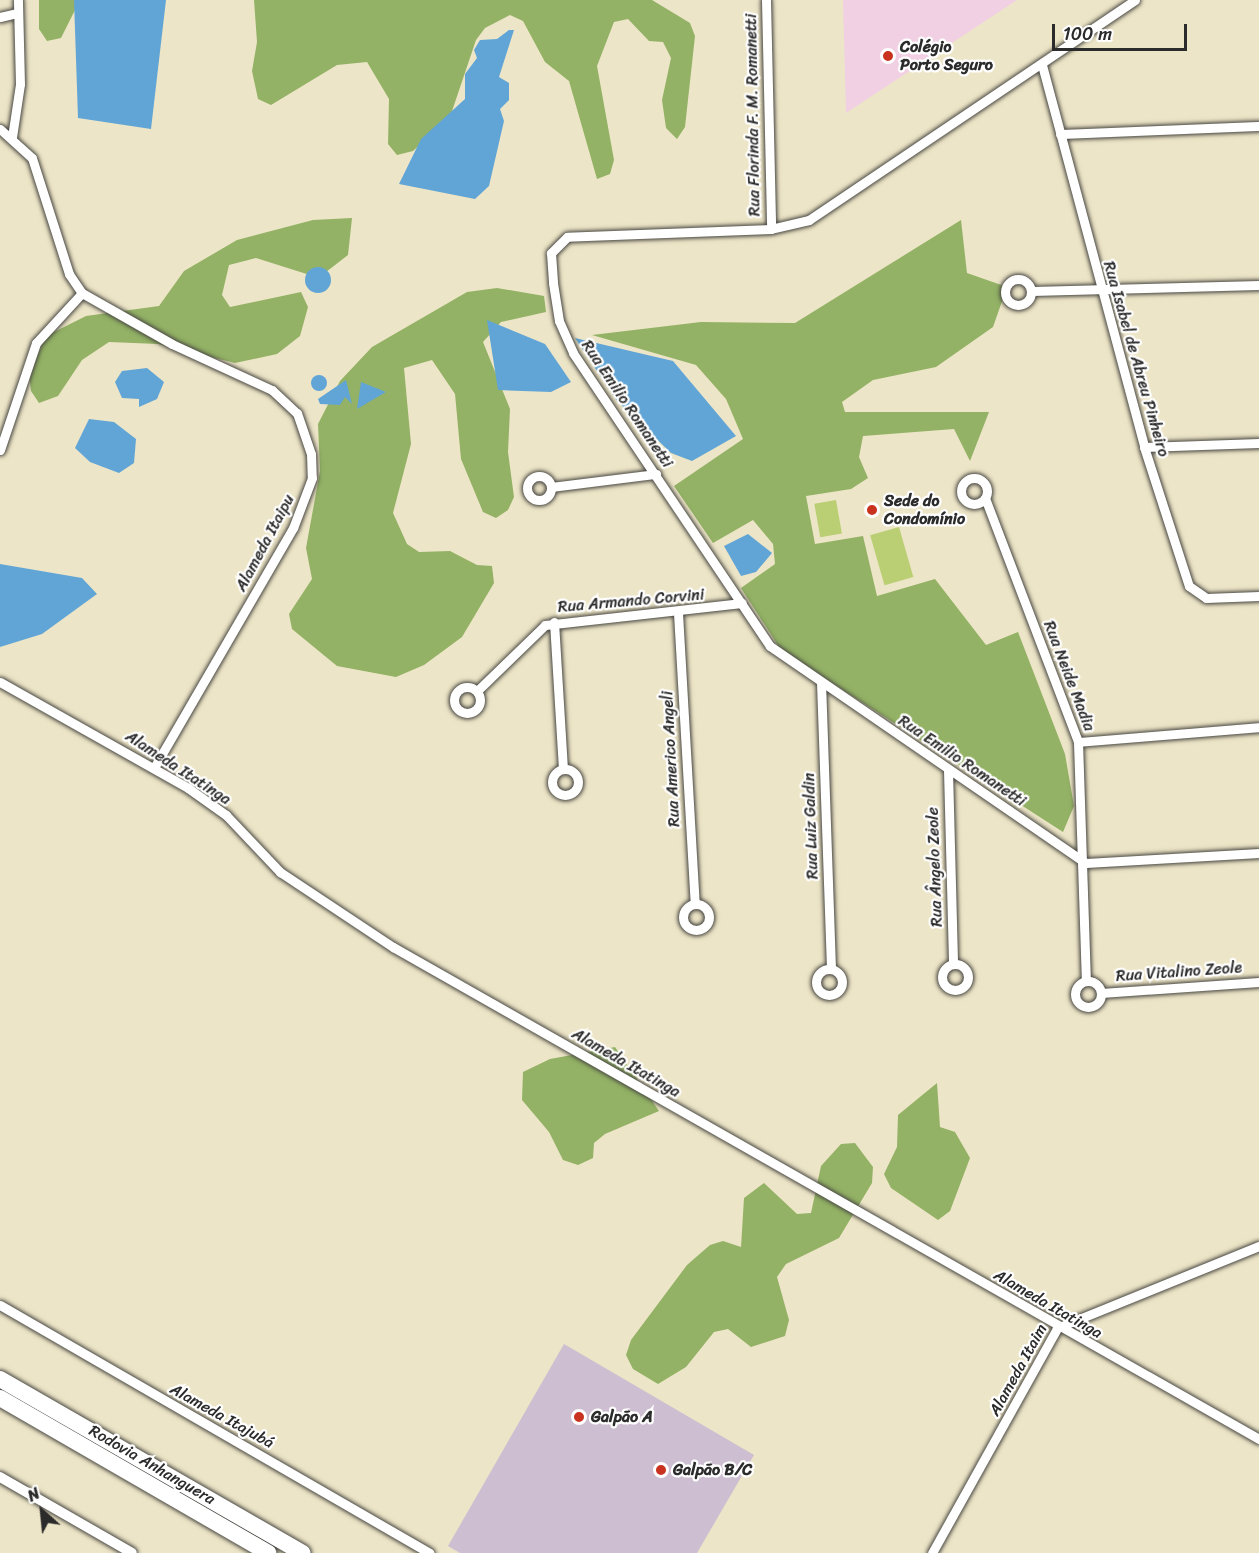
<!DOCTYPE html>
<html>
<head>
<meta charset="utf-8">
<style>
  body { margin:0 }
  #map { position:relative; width:1259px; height:1553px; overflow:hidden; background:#ede5c7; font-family:Sriracha,sans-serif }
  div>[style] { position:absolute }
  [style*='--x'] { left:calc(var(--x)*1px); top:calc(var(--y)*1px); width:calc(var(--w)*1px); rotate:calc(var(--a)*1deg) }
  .built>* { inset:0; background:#f1d0e4 }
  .industrial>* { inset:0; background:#cebed1 }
  .green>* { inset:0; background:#bacf73; transform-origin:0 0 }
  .forest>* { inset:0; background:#93b265 }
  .water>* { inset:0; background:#61a5d6 }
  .round { border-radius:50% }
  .roads { filter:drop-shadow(0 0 2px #484742) drop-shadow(0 0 2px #484742) }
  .minor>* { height:9px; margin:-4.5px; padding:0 4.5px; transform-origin:4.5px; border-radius:4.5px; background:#fff }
  .minor>.ring { margin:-4.5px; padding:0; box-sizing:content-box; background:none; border:9px solid #fff; border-radius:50% }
  .tertiary>* { height:10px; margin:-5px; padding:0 5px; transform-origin:5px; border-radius:5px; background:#fff }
  .motorway>* { height:16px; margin:-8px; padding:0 8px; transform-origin:8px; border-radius:8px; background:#fff }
  .dots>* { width:16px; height:16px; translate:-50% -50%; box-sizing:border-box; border:3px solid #fff; border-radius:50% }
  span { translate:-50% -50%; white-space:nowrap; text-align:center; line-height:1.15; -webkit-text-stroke:4.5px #fff; paint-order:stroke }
  .poi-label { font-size:16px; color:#2b2b2b; font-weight:700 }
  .left { translate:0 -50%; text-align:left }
  .street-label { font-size:16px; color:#2b2b2b }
  .north { position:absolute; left:12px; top:1481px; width:60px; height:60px; -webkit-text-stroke:4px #fff; paint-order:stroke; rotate:333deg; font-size:16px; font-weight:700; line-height:24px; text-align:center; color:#2b2b2b }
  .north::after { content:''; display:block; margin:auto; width:21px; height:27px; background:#2b2b2b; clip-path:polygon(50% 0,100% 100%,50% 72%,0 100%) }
  .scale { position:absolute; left:1052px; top:24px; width:135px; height:27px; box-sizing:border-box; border:3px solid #2b2b2b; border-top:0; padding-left:8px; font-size:18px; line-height:21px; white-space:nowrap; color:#2b2b2b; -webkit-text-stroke:4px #fff; paint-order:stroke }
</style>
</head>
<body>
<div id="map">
  <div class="built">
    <div style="clip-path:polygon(843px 0,1017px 0,846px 113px)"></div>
  </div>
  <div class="industrial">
    <div style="clip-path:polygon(564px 1344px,754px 1455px,697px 1553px,460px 1553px,448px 1546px)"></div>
  </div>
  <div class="green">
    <div style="left:836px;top:500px;width:34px;height:22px;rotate:80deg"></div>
    <div style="left:899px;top:527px;width:52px;height:30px;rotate:74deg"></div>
  </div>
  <div class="forest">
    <div style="clip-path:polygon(39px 0,80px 0,61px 38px,47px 41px,39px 29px)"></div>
    <div style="clip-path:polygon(254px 0,652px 0,690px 23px,695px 36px,685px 127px,677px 139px,666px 128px,662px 100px,671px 58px,663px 42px,649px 41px,628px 19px,614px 22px,597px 66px,614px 160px,610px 174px,597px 179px,569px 81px,545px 62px,523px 21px,510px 15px,485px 28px,476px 40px,450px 117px,413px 151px,397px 155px,388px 144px,389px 99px,367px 62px,337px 65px,271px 105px,258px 99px,252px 71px,257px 42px)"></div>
    <div style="clip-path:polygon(352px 218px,348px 255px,326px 272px,313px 276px,256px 258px,229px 265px,222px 295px,230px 307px,301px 292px,308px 307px,300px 336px,277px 354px,235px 363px,158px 344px,109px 342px,82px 360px,58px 396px,39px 403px,31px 391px,29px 374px,46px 336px,86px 316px,159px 306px,184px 271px,237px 240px,313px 220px)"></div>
    <div style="clip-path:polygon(961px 220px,967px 273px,1007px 287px,993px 327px,936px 367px,873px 380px,842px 402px,845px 412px,989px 412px,970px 461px,954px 429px,863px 436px,859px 457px,868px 478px,851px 489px,806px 496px,815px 544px,863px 536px,877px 596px,935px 579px,986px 645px,1018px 632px,1065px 754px,1074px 806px,1063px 832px,781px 650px,741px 588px,775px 564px,773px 544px,753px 520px,713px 543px,674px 486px,743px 439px,726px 399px,696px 365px,592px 335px,701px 322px,795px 323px)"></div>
    <div style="clip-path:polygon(497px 288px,544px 296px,546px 312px,501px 322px,483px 342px,510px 409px,508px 452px,514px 497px,508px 510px,496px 518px,483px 512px,461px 459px,455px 394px,432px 360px,404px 368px,411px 444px,393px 513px,407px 544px,419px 552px,450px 551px,477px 565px,492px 566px,494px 583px,462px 637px,424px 665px,396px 677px,337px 666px,292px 629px,289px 614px,312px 579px,306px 548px,320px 471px,318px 424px,340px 381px,372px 347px,467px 292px)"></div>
    <div style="clip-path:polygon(615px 1047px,659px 1111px,605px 1134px,594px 1143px,593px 1158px,578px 1165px,563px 1160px,549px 1132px,522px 1100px,523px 1072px,550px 1059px)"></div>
    <div style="clip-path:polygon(937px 1083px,940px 1127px,955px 1132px,970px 1158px,950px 1211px,938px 1220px,891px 1188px,884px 1174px,897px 1147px,898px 1115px)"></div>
    <div style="clip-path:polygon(855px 1143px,873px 1167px,872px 1183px,839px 1238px,786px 1264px,777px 1277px,789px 1320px,785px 1336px,751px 1347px,728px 1329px,714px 1332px,686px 1367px,658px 1384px,633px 1369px,626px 1355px,631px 1340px,687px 1265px,710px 1245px,723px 1241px,741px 1247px,744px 1198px,764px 1183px,797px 1214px,811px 1213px,821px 1166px,841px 1144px)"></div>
  </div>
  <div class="water">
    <div style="clip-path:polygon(74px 0,166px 0,151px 129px,78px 118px)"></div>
    <div style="clip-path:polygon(509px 30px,514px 30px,499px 77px,509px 83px,509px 100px,500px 109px,504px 121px,489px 186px,475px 199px,399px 184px,421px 139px,465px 99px,465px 74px,477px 58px,474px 50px,480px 40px,497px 39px)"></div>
    <div class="round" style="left:305px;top:267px;width:26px;height:26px"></div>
    <div style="clip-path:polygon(487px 320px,545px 344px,571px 382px,551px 392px,498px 390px)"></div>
    <div style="clip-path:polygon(575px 338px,673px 361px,736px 436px,692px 461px,671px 453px,617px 401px)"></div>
    <div style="clip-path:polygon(147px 368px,164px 382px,157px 399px,139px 407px,139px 399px,122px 398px,115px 382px,122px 371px)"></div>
    <div class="round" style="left:311px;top:375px;width:16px;height:16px"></div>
    <div style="clip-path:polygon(346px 380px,352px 404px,345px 397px,340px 405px,320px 404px,318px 399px)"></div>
    <div style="clip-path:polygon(361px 382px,386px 392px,357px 409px)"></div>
    <div style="clip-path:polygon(89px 419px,114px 422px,136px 439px,134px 463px,119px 473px,90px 462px,75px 448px)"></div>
    <div style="clip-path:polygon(748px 534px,772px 553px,756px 572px,741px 576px,724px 546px)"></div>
    <div style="clip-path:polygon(0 564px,82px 578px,97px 594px,42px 634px,0 647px)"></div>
  </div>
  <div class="roads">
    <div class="minor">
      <div style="--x:766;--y:0;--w:229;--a:88.7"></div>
      <div style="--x:1135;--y:0;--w:393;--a:146"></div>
      <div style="--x:809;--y:220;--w:39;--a:167"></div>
      <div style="--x:771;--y:229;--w:204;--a:177.8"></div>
      <div style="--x:567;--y:237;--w:23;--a:135"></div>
      <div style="--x:551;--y:253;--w:30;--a:86"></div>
      <div style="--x:553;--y:283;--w:38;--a:81"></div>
      <div style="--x:559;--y:321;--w:35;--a:66"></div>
      <div style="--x:573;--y:353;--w:353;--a:56.1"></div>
      <div style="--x:770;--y:646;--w:383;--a:34.5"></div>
      <div style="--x:1086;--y:863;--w:173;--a:-3.3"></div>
      <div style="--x:0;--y:17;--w:18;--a:-13"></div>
      <div style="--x:1042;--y:65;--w:395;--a:75"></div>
      <div style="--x:1144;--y:447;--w:146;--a:72.1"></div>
      <div style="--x:1189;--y:586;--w:21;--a:35"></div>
      <div style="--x:1206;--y:598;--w:53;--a:-2.2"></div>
      <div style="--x:0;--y:129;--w:43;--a:42.2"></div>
      <div style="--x:32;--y:158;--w:122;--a:72.3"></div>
      <div style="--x:69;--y:274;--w:23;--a:56"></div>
      <div style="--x:82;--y:293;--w:68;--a:132.6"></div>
      <div style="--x:36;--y:343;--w:113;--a:108.6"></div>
      <div style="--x:1060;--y:134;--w:199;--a:-2.3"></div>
      <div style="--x:12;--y:137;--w:54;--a:-81.4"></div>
      <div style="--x:20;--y:84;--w:84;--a:-91.4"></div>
      <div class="ring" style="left:1005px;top:279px;width:17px;height:17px"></div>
      <div style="--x:1032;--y:291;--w:227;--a:-1.5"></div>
      <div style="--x:82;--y:293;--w:103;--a:29.5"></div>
      <div style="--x:172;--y:344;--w:110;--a:24.7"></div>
      <div style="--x:272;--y:390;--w:34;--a:43"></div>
      <div style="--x:297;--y:413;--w:43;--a:71.1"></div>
      <div style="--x:311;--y:454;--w:24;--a:88"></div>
      <div style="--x:312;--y:478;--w:53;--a:110.8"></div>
      <div style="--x:293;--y:528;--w:277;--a:120.1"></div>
      <div style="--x:1144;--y:447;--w:115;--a:-2"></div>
      <div class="ring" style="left:527px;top:476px;width:15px;height:15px"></div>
      <div class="ring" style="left:961px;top:478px;width:17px;height:17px"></div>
      <div style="--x:551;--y:487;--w:106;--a:-7.1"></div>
      <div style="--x:985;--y:498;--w:261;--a:69.1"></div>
      <div style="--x:1078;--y:742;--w:239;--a:88.1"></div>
      <div style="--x:678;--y:613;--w:291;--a:86.7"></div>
      <div style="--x:554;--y:622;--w:147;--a:86.5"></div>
      <div style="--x:0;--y:682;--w:216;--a:29.4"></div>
      <div style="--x:188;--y:788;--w:47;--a:35.4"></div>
      <div style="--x:226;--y:815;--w:79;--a:46.5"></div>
      <div style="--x:280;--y:872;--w:136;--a:33.6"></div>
      <div style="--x:393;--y:947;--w:996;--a:29.6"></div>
      <div style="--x:821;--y:682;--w:287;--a:88"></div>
      <div class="ring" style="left:454px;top:687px;width:17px;height:17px"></div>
      <div style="--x:477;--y:691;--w:95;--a:-44.1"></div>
      <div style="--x:545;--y:625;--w:198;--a:-6.4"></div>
      <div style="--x:1078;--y:742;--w:182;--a:-4.7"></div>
      <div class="ring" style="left:552px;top:769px;width:17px;height:17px"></div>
      <div style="--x:948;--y:770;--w:194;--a:88.5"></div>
      <div class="ring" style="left:683px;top:904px;width:17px;height:17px"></div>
      <div class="ring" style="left:942px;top:964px;width:17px;height:17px"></div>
      <div class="ring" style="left:816px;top:969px;width:17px;height:17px"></div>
      <div class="ring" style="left:1075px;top:981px;width:17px;height:17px"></div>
      <div style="--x:1101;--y:993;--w:158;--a:-4"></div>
      <div style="--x:0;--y:1305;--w:496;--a:30"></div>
      <div style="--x:932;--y:1553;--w:257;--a:-60.9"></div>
      <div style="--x:1057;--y:1328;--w:218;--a:-22.1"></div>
    </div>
    <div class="tertiary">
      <div style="--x:0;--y:1477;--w:152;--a:29.9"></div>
    </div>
    <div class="motorway">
      <div style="--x:0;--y:1379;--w:349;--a:29.9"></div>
      <div style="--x:0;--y:1398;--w:310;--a:30"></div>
    </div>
  </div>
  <div class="dots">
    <div style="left:888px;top:56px;background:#c8321e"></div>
    <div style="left:872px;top:510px;background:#c8321e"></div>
    <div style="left:579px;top:1417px;background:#c8321e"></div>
    <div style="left:661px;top:1470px;background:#c8321e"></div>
  </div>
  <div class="poi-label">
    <span class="left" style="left:900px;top:56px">Colégio<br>Porto Seguro</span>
    <span class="left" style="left:884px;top:510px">Sede do<br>Condomínio</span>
    <span class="left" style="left:591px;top:1417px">Galpão A</span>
    <span class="left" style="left:673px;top:1470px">Galpão B/C</span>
  </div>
  <div class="street-label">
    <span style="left:753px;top:115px;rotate:-91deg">Rua Florinda F. M. Romanetti</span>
    <span style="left:1136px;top:359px;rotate:74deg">Rua Isabel de Abreu Pinheiro</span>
    <span style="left:627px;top:404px;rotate:56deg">Rua Emilio Romanetti</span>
    <span style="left:265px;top:543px;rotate:-62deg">Alameda Itaipu</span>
    <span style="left:631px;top:601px;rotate:-5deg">Rua Armando Corvini</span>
    <span style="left:1069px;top:676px;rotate:69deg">Rua Neide Madia</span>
    <span style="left:671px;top:759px;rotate:-93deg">Rua Americo Angeli</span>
    <span style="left:962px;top:761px;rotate:34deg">Rua Emilio Romanetti</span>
    <span style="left:178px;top:768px;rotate:33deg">Alameda Itatinga</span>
    <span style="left:811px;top:826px;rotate:-92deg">Rua Luiz Galdin</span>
    <span style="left:935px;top:867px;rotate:-92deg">Rua Ângelo Zeole</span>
    <span style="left:1179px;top:972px;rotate:-4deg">Rua Vitalino Zeole</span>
    <span style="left:626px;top:1063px;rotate:30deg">Alameda Itatinga</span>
    <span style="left:1048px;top:1304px;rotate:30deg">Alameda Itatinga</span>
    <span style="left:1018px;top:1370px;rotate:-61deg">Alameda Itaim</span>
    <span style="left:222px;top:1416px;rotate:29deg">Alameda Itajubá</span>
    <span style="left:152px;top:1465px;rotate:30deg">Rodovia Anhanguera</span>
  </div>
  <div class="north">N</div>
  <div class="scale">100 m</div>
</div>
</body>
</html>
